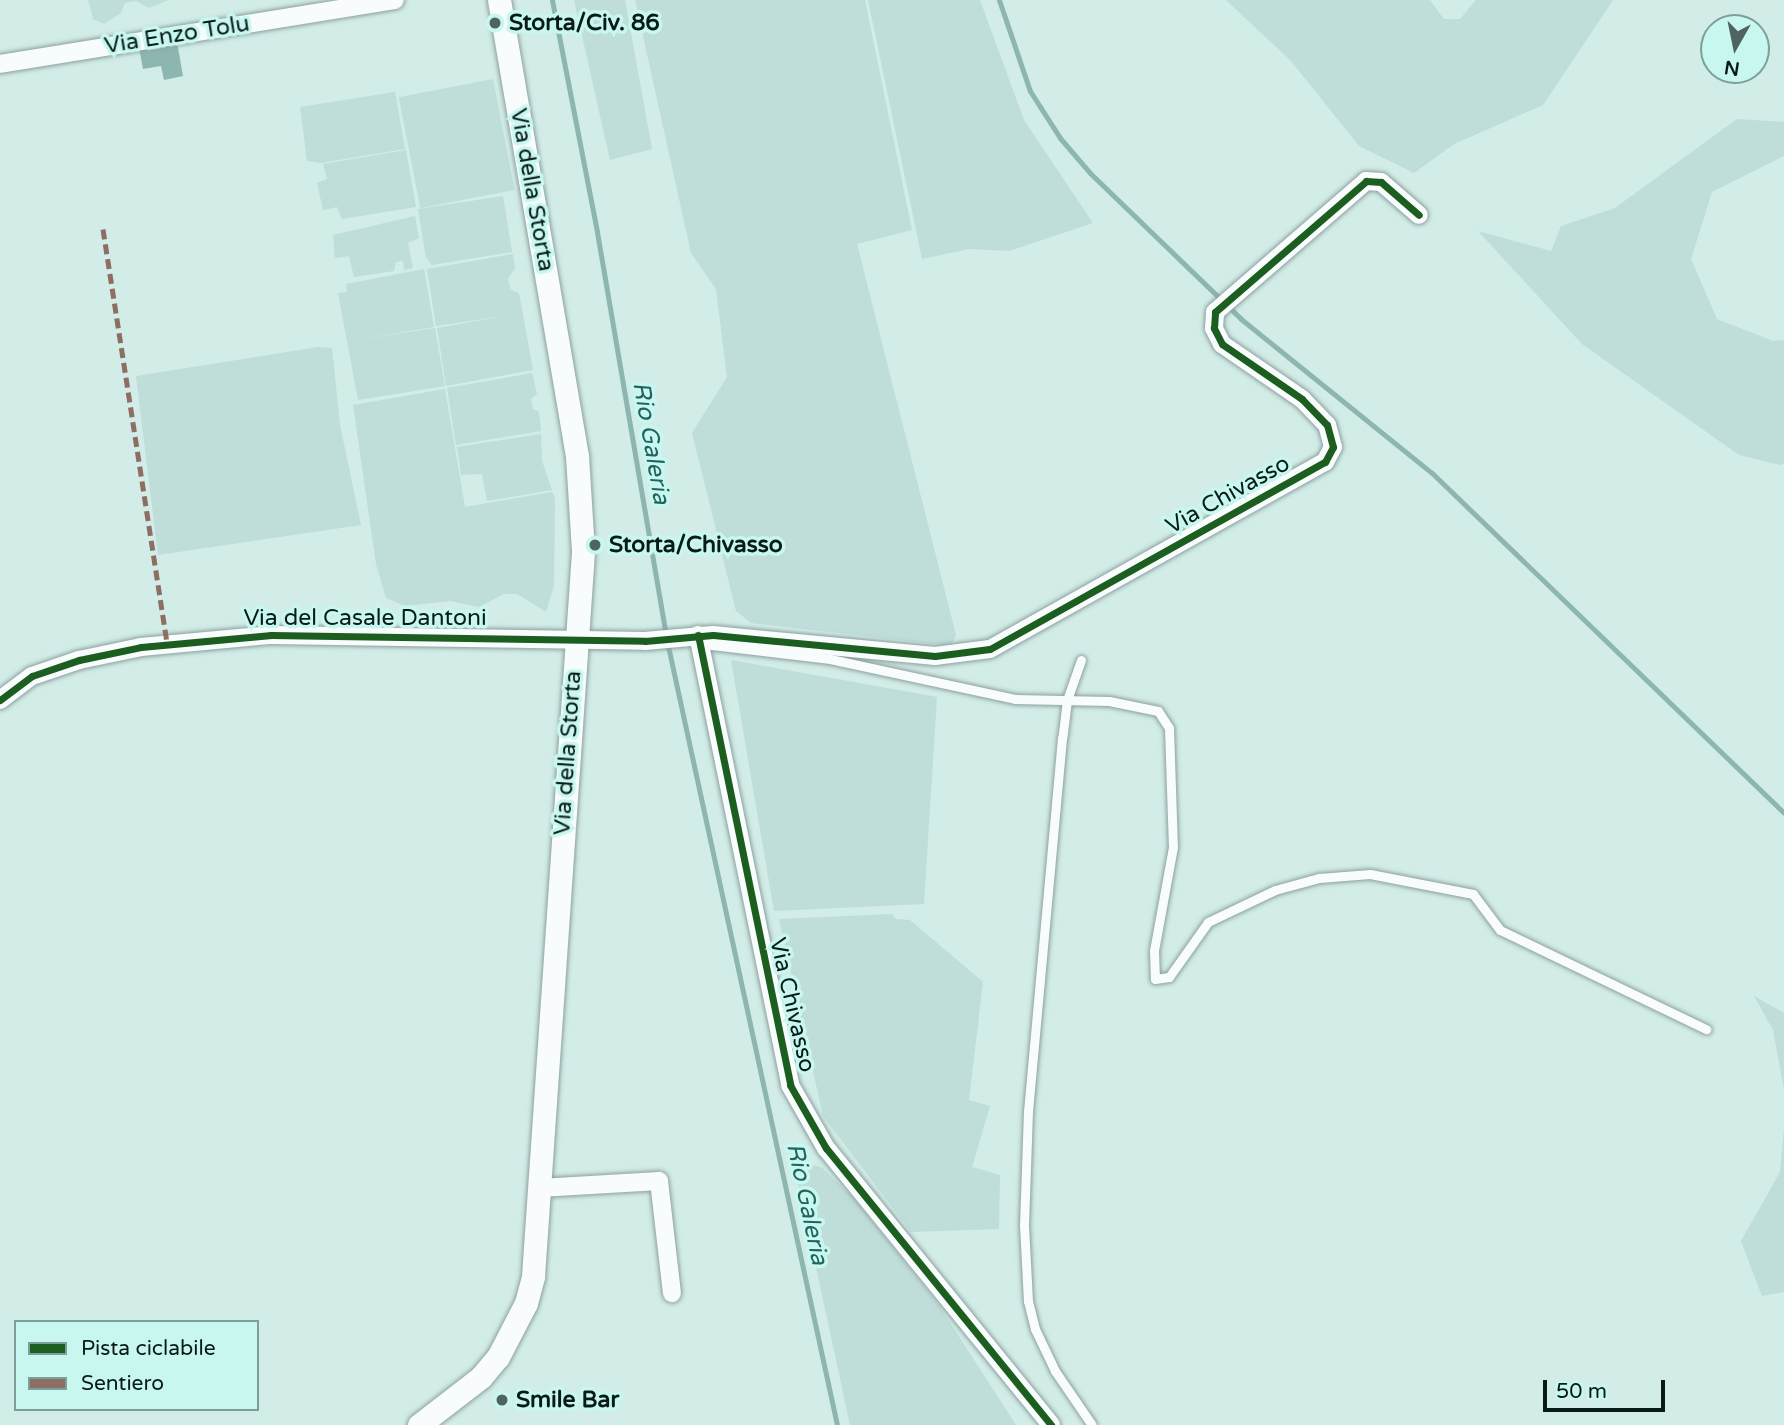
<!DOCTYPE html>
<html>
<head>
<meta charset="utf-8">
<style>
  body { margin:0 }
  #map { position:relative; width:1784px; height:1425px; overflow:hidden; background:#d2ece8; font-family:"Varela Round",sans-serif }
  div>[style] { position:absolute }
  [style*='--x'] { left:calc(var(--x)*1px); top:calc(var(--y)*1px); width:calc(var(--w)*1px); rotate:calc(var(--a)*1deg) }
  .green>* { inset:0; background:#bfddd9; transform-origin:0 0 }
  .water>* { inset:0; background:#8db6b1 }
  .stream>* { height:5px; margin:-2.5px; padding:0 2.5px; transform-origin:2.5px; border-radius:2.5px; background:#8db6b1 }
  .roads { filter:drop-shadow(0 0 2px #8da19e) drop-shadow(0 0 2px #8da19e) }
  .lane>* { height:9px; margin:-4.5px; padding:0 4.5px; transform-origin:4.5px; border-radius:4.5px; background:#f8fcfc }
  .street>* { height:18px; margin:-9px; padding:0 9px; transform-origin:9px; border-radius:9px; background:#f8fcfc }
  .secondary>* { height:23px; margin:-11.5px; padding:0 11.5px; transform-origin:11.5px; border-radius:11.5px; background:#f8fcfc }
  .quiet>* { height:5px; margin-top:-2.5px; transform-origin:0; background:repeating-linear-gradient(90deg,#8d6e63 0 10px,transparent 0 15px) }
  .cycleway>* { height:7px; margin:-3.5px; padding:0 3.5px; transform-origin:3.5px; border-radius:3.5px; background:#1b5e20 }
  .dots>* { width:19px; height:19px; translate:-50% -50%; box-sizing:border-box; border:4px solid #c8f7f0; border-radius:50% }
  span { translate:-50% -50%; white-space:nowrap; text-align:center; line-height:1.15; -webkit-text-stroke:7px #c8f7f0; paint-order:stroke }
  .poi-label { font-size:23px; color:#091b19; font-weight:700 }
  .left { translate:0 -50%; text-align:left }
  .street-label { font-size:23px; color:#091b19 }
  .water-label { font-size:24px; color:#23635d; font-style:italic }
  .legend { position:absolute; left:14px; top:1320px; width:245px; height:91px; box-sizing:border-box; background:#c8f7f0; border:2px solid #7c9f9a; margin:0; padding:9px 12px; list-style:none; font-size:21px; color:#091b19 }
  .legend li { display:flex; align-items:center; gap:14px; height:35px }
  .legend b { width:35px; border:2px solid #7c9f9a }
  .north { position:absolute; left:1700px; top:14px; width:70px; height:70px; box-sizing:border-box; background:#c8f7f0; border:2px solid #7c9f9a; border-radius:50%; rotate:189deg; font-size:19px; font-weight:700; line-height:28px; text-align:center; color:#091b19 }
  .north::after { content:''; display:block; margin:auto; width:24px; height:32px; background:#4f6461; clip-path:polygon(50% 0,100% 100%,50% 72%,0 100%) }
  .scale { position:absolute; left:1543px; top:1380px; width:122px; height:32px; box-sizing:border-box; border:4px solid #091b19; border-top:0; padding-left:9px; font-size:21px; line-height:24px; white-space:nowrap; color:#091b19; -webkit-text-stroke:5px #c8f7f0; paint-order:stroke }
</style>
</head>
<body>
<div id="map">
  <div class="green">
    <div style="clip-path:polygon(88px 0,168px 0,149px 8px,136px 1px,125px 3px,121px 13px,104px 24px,93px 19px)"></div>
    <div style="clip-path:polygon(574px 0,625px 0,652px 149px,610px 160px)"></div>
    <div style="clip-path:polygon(635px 0,865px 0,912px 230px,857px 244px,956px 635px,951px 646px,751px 623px,736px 611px,692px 433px,727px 377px,716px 289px,691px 253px)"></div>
    <div style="clip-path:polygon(868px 0,980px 0,1024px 120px,1093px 223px,1009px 251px,969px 249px,922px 259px)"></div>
    <div style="clip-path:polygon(1226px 0,1430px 0,1444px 19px,1460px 19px,1476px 0,1613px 0,1543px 105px,1454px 144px,1414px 173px,1359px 146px,1291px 61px)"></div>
    <div style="left:493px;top:79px;width:113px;height:96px;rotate:79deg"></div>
    <div style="clip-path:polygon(395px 92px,405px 149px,321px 163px,307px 161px,300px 107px)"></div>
    <div style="clip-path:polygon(1737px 119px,1784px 122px,1784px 156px,1712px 192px,1691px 259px,1717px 319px,1773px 341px,1784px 340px,1784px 463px,1780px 465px,1739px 455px,1582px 344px,1478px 231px,1551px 251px,1561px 226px,1615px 208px)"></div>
    <div style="clip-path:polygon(406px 150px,416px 207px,342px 219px,337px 207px,323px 210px,317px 183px,327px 179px,323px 164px)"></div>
    <div style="clip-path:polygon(503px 196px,512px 252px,432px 265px,426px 258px,418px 209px)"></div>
    <div style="clip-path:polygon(415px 216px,419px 238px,408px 243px,413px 268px,404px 270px,403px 261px,396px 262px,394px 271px,354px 277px,349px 256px,335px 258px,333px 235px)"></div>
    <div style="clip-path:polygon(513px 254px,515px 269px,508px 278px,511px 290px,519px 293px,533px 370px,446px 386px,437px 328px,516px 314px,436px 326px,427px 269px)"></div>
    <div style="clip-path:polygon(424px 269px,434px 327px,349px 341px,435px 328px,445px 386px,358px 400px,338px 293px,347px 292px,346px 284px)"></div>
    <div style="clip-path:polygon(318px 347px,332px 348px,340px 425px,361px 525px,158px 555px,136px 376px)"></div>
    <div style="clip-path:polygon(532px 373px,537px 394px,531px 399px,533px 409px,539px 412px,541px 431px,456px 445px,447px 388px)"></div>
    <div style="clip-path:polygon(445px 389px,465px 507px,552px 492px,555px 498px,554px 586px,546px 612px,517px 594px,504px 594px,479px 607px,450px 601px,405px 606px,386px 598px,376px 564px,353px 405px)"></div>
    <div style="clip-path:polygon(541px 434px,542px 461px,552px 490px,487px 501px,482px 474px,461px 475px,457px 447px)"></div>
    <div style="clip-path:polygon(731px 660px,937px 697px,924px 904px,774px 911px)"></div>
    <div style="clip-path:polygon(892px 914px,896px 919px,910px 920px,983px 982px,969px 1100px,990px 1106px,972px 1167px,1000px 1175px,999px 1229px,911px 1232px,823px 1116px,779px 919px)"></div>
    <div style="clip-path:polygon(1754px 996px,1784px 1013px,1784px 1090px,1773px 1030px)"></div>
    <div style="clip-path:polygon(1784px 1129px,1784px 1292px,1762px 1296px,1741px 1241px,1780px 1172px)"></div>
    <div style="clip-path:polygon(809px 1164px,821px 1167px,852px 1196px,938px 1304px,1016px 1425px,850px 1425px,797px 1179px)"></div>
  </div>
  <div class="water">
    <div style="clip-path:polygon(177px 42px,183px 76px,164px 80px,161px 66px,143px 69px,139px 48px)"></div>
  </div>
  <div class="stream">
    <div style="--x:552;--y:0;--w:236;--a:79"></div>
    <div style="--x:597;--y:232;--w:420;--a:80.3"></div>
    <div style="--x:668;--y:646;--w:797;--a:77.76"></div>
    <div style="--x:999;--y:0;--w:96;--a:71.2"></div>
    <div style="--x:1030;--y:91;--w:56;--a:57.4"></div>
    <div style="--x:1060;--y:138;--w:46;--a:49.4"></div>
    <div style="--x:1090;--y:173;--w:210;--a:44"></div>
    <div style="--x:1241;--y:319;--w:245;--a:38.9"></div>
    <div style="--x:1432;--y:473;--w:489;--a:44"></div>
  </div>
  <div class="roads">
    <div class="lane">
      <div style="--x:703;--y:639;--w:11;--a:34"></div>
      <div style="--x:712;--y:645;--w:119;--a:6.8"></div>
      <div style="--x:830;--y:659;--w:189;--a:12.2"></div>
      <div style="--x:1015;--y:699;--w:94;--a:1.2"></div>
      <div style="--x:1109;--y:701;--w:50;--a:11.5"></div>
      <div style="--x:1158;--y:711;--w:20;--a:57"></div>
      <div style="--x:1169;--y:728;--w:119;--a:88.1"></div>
      <div style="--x:1173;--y:847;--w:106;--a:100.4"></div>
      <div style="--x:1154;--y:951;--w:28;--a:88"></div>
      <div style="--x:1155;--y:979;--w:14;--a:-8"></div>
      <div style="--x:1169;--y:977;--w:67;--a:-54.7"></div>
      <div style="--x:1208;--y:922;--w:74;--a:-25.5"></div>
      <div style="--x:1275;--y:890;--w:46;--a:-15.3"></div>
      <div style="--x:1319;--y:878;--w:51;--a:-4.5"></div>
      <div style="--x:1370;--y:874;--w:105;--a:11"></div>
      <div style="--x:1473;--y:894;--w:45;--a:53.1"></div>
      <div style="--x:1500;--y:930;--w:229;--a:25.7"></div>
      <div style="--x:1081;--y:660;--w:42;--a:109.3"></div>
      <div style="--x:1067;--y:700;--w:38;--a:97"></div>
      <div style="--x:1062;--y:738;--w:375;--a:95.2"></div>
      <div style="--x:1028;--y:1111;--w:114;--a:92"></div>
      <div style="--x:1024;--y:1225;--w:76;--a:87"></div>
      <div style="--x:1028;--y:1301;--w:29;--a:76"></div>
      <div style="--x:1035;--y:1329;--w:47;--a:64.5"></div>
      <div style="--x:1055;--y:1371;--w:65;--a:55.6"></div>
    </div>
    <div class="street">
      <div style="--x:0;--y:64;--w:400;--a:-9.2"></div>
      <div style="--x:698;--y:635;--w:459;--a:78.4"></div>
      <div style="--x:790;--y:1085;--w:73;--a:60.3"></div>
      <div style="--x:826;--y:1148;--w:357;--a:50.9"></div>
      <div style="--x:0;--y:700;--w:40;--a:-37"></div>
      <div style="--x:32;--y:676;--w:50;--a:-18.8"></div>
      <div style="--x:79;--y:660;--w:63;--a:-11.8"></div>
      <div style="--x:141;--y:647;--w:131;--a:-5.3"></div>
      <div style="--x:271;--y:635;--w:374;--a:0.9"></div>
      <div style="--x:645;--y:641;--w:68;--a:-5"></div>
      <div style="--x:713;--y:635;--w:223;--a:5.4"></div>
      <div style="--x:935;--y:656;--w:55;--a:-7.3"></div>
      <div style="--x:990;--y:649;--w:384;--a:-29.2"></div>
      <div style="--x:1325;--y:462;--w:17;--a:-62"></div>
      <div style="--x:1333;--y:447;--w:23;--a:-105"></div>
      <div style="--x:1327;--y:425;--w:36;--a:-134"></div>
      <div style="--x:1302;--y:399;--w:97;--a:-145.5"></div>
      <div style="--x:1222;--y:344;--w:18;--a:-117"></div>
      <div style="--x:1214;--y:328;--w:16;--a:-86"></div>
      <div style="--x:1215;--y:312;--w:200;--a:-40.9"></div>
      <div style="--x:1366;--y:181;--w:15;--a:4"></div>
      <div style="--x:1381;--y:182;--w:50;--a:41"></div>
      <div style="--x:540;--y:1188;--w:119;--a:-3.4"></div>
      <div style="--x:659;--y:1181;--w:113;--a:83.4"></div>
    </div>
    <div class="secondary">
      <div style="--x:419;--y:1425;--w:78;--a:-37.7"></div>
      <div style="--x:481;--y:1377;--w:26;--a:-50"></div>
      <div style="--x:498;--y:1357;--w:61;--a:-62.6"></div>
      <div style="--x:526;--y:1303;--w:28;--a:-75"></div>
      <div style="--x:533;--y:1276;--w:727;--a:-86.05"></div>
      <div style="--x:583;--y:551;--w:95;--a:-93.6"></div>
      <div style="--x:577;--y:456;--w:463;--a:-99.7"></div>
    </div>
  </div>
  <div class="quiet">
    <div style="--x:103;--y:229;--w:420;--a:81.2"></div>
  </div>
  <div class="cycleway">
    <div style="--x:698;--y:635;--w:459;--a:78.4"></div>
    <div style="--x:790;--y:1085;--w:73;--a:60.3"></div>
    <div style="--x:826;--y:1148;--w:357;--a:50.9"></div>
    <div style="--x:0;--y:700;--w:40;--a:-37"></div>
    <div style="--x:32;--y:676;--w:50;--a:-18.8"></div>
    <div style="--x:79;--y:660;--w:63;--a:-11.8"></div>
    <div style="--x:141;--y:647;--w:131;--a:-5.3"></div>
    <div style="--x:271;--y:635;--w:374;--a:0.9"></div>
    <div style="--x:645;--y:641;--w:68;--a:-5"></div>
    <div style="--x:713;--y:635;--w:223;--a:5.4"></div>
    <div style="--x:935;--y:656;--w:55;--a:-7.3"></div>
    <div style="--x:990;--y:649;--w:384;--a:-29.2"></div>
    <div style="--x:1325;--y:462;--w:17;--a:-62"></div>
    <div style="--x:1333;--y:447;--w:23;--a:-105"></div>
    <div style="--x:1327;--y:425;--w:36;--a:-134"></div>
    <div style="--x:1302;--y:399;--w:97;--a:-145.5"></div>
    <div style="--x:1222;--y:344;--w:18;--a:-117"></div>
    <div style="--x:1214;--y:328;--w:16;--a:-86"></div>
    <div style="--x:1215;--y:312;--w:200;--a:-40.9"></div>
    <div style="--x:1366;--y:181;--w:15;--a:4"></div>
    <div style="--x:1381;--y:182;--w:50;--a:41"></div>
  </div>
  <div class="dots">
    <div style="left:495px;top:23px;background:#4f6461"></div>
    <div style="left:595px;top:545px;background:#4f6461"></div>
    <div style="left:502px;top:1400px;background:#4f6461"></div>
  </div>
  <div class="poi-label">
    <span class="left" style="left:509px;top:23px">Storta/Civ. 86</span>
    <span class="left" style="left:609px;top:545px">Storta/Chivasso</span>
    <span class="left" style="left:516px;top:1400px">Smile Bar</span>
  </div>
  <div class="street-label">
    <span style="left:177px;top:35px;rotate:-9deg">Via Enzo Tolu</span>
    <span style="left:532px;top:190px;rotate:80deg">Via della Storta</span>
    <span style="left:1228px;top:495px;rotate:-29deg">Via Chivasso</span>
    <span style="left:365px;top:618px">Via del Casale Dantoni</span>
    <span style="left:568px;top:753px;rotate:-86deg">Via della Storta</span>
    <span style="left:792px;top:1005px;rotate:77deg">Via Chivasso</span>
  </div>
  <div class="water-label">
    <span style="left:651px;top:443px;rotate:80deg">Rio Galeria</span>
    <span style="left:807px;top:1204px;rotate:78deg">Rio Galeria</span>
  </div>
  <ul class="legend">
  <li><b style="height:9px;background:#1b5e20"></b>Pista ciclabile</li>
  <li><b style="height:9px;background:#8d6e63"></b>Sentiero</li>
  </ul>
  <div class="north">N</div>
  <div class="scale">50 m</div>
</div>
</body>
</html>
